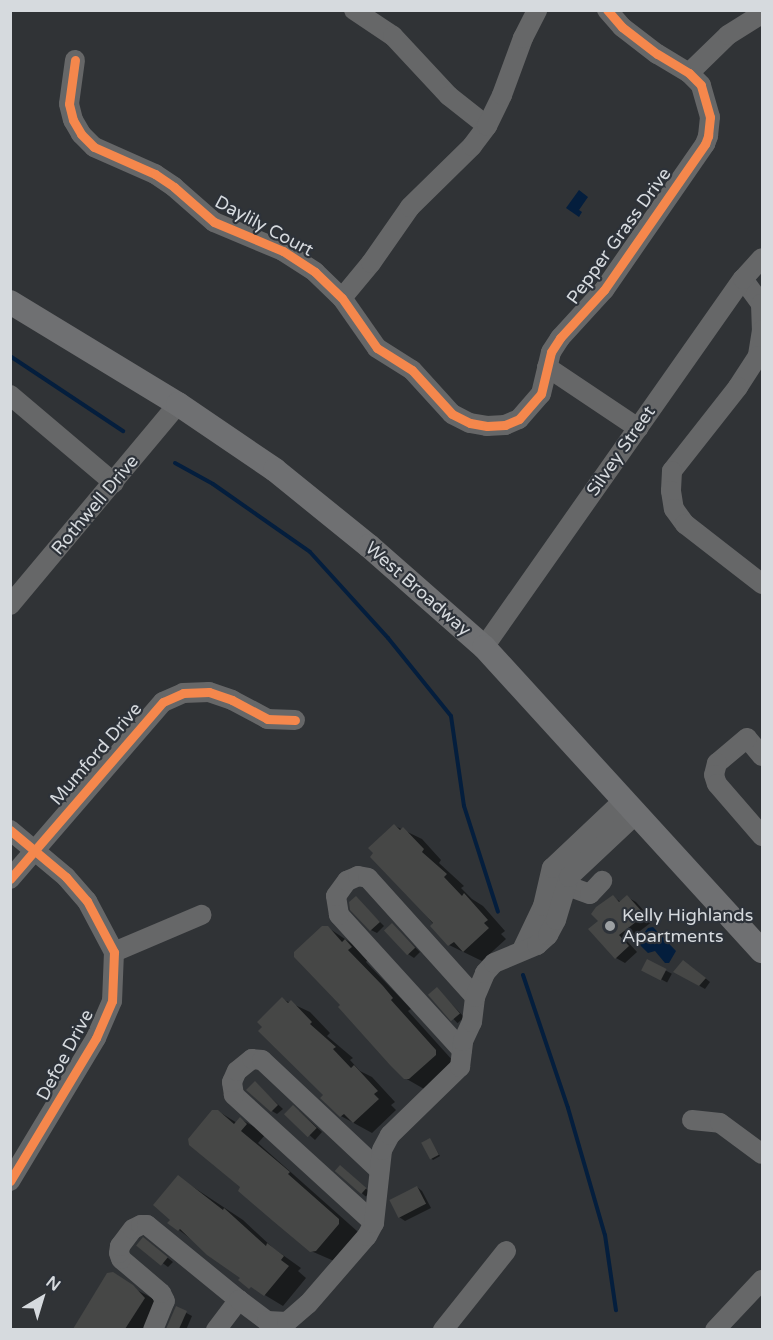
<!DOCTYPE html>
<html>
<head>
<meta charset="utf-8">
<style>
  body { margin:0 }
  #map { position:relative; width:773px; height:1340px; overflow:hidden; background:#303336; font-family:"Varela Round",sans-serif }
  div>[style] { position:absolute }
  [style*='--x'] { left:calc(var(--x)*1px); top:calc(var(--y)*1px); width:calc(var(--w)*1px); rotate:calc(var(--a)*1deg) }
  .water>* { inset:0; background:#041e3d }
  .shadow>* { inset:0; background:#0007; transform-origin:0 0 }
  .stream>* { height:4px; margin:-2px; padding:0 2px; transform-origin:2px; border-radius:2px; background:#041e3d }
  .building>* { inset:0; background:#464746; transform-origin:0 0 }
  .minor>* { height:20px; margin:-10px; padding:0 10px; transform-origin:10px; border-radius:10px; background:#666768 }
  .major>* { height:24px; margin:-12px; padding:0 12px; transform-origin:12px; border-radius:12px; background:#6f7072 }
  .cycleway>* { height:9px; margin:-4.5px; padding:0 4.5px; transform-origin:4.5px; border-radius:4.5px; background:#f5874c }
  .dots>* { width:16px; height:16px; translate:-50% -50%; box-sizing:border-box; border:3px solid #2d3239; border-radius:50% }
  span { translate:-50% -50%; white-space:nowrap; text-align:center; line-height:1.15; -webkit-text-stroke:4.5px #2d3239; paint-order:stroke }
  .street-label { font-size:18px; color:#d6dade }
  .poi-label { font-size:18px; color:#d6dade }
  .left { translate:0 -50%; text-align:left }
  .frame { position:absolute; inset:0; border:12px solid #d6dade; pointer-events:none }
  .north { position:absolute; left:12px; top:1268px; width:60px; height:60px; -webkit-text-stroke:4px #2d3239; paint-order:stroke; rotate:38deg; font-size:16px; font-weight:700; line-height:24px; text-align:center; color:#d6dade }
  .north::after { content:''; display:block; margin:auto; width:21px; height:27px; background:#d6dade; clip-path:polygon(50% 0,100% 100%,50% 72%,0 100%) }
</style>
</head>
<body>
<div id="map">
  <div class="water">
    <div style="clip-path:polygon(579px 190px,588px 197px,579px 210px,582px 212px,579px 217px,566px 208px)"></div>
    <div style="clip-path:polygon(653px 927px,676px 951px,669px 963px,665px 963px,655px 951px,648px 953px,637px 942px,648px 928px)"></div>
  </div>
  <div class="shadow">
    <div style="clip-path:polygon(395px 826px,422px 839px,441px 860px,439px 863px,464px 886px,461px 888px,472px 899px,483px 906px,505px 931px,501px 934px,506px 939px,482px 961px,449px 945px,417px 903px)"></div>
    <div style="clip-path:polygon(613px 897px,621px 902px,627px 897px,636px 902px,653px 921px,627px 941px,637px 952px,625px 963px,616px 958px,600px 921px)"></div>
    <div style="clip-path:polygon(356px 898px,384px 926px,377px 933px,371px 930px)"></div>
    <div style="clip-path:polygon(392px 925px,420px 952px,414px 958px,408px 954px)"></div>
    <div style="clip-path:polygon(327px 927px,363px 951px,369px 958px,366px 962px,411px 1009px,408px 1011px,454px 1062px,424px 1089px,405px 1078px,342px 1005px)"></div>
    <div style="left:648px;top:961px;width:27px;height:10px;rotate:28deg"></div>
    <div style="clip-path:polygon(689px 965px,710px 982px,705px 989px,676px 972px)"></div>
    <div style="left:437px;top:989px;width:39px;height:9px;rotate:46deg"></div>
    <div style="clip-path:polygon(282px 999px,310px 1012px,330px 1033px,327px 1036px,353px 1058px,350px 1060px,360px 1071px,372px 1077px,395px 1102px,391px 1105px,396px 1110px,372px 1133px,341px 1116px,325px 1095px)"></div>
    <div style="clip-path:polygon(255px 1083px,283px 1109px,277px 1114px,272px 1111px)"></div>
    <div style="clip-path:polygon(218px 1111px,237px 1123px,240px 1119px,259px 1129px,265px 1135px,258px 1143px,357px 1231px,357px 1235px,334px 1261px,311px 1251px,242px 1187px)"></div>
    <div style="clip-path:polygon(299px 1111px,322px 1132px,315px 1140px,286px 1114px)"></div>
    <div style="clip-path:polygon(430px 1140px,440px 1156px,433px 1160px,431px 1158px)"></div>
    <div style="left:341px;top:1167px;width:38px;height:6px;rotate:41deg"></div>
    <div style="clip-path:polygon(178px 1177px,243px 1220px,273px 1248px,301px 1268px,298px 1271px,306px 1278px,283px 1306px,240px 1280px,242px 1278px,179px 1230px,172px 1220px)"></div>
    <div style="clip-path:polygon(417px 1187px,422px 1191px,431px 1208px,405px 1221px,399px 1217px,391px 1201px)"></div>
    <div style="clip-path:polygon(149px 1243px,173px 1262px,168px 1267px,138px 1245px)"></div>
    <div style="clip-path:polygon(108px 1275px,152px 1298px,163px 1309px,151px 1330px,74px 1330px)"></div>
    <div style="clip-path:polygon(177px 1308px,192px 1316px,186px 1330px,168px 1330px)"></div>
  </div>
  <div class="stream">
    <div style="--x:10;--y:356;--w:136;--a:33.6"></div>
    <div style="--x:175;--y:463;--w:43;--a:28.9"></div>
    <div style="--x:213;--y:484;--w:118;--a:35"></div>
    <div style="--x:310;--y:552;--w:116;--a:47.8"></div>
    <div style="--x:388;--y:638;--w:100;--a:51.1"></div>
    <div style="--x:451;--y:716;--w:91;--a:81.8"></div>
    <div style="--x:464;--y:806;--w:111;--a:72.2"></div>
    <div style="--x:523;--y:975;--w:140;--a:71.3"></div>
    <div style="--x:568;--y:1108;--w:132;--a:73.8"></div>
    <div style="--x:605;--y:1235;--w:76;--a:81.7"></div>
  </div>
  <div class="building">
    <div style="clip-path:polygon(394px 824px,400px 830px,403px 827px,424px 849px,422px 852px,447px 874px,444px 877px,462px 896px,464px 893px,488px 920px,484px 923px,489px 928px,463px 952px,454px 942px,448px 946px,430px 926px,433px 923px,370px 857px,373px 853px,368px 848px)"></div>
    <div style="clip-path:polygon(613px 895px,619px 902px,627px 895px,645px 915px,619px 935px,629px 946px,615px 959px,588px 929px,598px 921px,591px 914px,596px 907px)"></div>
    <div style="clip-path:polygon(356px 896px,380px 922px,370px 931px,350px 910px,349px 902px)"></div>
    <div style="left:392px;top:923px;width:34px;height:11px;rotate:47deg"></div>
    <div style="clip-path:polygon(322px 926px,328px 926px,342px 942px,345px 939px,352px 947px,348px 950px,383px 986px,393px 998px,391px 1000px,436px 1050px,436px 1055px,409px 1079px,404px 1079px,390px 1065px,338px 1007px,340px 1005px,294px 957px,294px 952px)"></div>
    <div style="left:647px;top:959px;width:22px;height:13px;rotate:27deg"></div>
    <div style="clip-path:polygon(683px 960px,706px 978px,699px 986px,673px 972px)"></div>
    <div style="left:437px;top:987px;width:35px;height:12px;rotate:49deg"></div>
    <div style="clip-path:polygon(282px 997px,288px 1003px,291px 1000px,312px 1022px,310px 1024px,336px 1047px,333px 1049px,351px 1068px,354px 1065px,378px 1091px,374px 1094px,379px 1099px,353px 1123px,344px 1114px,340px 1117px,320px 1098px,323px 1095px,258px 1031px,262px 1027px,257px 1022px)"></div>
    <div style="clip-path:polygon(255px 1081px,278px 1105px,271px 1112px,246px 1090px)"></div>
    <div style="left:293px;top:1105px;width:33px;height:13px;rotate:44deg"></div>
    <div style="clip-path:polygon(212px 1110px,218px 1110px,234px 1124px,240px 1117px,247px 1124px,241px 1131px,277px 1161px,290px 1172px,288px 1174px,339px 1219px,339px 1224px,316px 1251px,310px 1252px,273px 1221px,238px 1191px,240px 1187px,189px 1145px,188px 1139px)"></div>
    <div style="left:430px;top:1138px;width:19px;height:10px;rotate:62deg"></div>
    <div style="left:340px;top:1165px;width:35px;height:8px;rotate:41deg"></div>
    <div style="clip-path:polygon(178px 1175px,223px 1210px,224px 1208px,266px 1246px,267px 1243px,284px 1256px,281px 1260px,289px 1266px,264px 1296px,251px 1287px,249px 1289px,238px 1280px,240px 1278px,207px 1255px,180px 1229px,178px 1231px,167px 1223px,170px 1220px,153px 1205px)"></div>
    <div style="left:417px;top:1186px;width:20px;height:31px;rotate:63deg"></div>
    <div style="left:143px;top:1237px;width:32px;height:11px;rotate:39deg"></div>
    <div style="clip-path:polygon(113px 1272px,133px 1285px,145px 1298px,125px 1329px,73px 1329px,107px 1273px)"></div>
    <div style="clip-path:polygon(176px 1306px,187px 1311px,179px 1329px,166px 1329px)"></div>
  </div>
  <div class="minor">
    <div style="--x:354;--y:10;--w:47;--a:33.7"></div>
    <div style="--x:393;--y:36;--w:82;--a:47"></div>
    <div style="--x:449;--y:96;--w:48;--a:38.3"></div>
    <div style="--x:75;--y:60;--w:44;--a:97.8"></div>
    <div style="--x:69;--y:104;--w:16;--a:76"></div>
    <div style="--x:73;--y:120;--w:16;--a:60"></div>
    <div style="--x:81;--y:134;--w:18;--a:45"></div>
    <div style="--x:94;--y:147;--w:67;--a:23.9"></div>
    <div style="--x:155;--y:174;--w:23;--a:34"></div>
    <div style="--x:174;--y:187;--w:53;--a:41.2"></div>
    <div style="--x:214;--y:222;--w:75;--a:22.8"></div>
    <div style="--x:283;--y:251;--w:38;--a:33"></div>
    <div style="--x:315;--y:272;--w:37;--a:44"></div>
    <div style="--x:342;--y:298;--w:61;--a:55"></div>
    <div style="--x:377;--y:348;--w:41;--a:32.2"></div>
    <div style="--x:412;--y:370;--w:59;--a:47.7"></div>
    <div style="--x:452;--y:414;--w:20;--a:27"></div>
    <div style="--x:470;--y:423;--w:17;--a:10"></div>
    <div style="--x:487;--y:426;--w:18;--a:-3"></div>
    <div style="--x:505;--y:425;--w:15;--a:-23"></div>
    <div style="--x:519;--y:419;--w:33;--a:-49"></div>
    <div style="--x:541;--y:394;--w:43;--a:-76.6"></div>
    <div style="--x:551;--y:352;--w:17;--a:-57"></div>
    <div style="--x:560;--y:338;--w:65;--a:-47.5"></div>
    <div style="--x:604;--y:290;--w:178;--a:-55.3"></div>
    <div style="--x:705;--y:144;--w:9;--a:-69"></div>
    <div style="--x:708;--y:136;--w:19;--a:-84"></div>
    <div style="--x:710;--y:117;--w:33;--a:-106"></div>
    <div style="--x:701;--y:85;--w:17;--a:-135"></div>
    <div style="--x:689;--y:73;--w:37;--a:-149"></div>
    <div style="--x:657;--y:54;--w:44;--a:-142.4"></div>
    <div style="--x:622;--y:27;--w:23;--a:-131"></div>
    <div style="--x:689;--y:73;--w:54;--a:-44.3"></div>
    <div style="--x:728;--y:35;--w:40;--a:-32"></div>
    <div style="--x:743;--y:279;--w:31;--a:54"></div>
    <div style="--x:761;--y:304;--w:26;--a:88"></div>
    <div style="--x:762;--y:330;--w:26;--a:99"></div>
    <div style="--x:758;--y:356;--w:37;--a:123"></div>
    <div style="--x:738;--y:387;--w:107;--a:128.2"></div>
    <div style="--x:672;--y:471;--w:20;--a:93"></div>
    <div style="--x:671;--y:491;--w:18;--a:81"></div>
    <div style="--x:674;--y:509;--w:19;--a:54"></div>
    <div style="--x:685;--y:524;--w:98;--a:37.9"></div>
    <div style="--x:342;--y:298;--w:45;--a:-50.4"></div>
    <div style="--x:371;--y:263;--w:68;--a:-55.1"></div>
    <div style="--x:410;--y:207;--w:87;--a:-44.5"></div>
    <div style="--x:472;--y:146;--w:25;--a:-53"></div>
    <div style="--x:487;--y:126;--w:34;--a:-64"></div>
    <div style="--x:502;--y:95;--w:61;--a:-69.8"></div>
    <div style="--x:523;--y:38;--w:31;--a:-63"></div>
    <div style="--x:547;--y:367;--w:110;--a:33.8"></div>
    <div style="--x:10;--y:395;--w:136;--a:40.2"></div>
    <div style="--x:10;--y:605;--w:262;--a:-50.1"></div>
    <div style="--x:484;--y:647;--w:450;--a:-54.9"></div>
    <div style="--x:743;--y:279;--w:28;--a:-48"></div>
    <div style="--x:762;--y:756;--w:23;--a:-130"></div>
    <div style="--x:747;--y:738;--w:39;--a:140"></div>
    <div style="--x:717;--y:763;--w:12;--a:104"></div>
    <div style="--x:714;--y:775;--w:9;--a:72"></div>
    <div style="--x:717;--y:784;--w:69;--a:49.1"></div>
    <div style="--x:10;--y:830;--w:73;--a:40"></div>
    <div style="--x:66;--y:877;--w:32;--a:49"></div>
    <div style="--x:87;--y:901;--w:58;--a:62.1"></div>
    <div style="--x:114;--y:952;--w:49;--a:92.3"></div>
    <div style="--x:112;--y:1001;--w:40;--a:113.4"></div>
    <div style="--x:96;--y:1038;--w:167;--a:121"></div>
    <div style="--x:10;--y:879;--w:234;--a:-49.2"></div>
    <div style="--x:163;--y:702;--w:22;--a:-24"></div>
    <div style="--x:183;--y:693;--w:26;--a:-2"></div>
    <div style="--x:209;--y:692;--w:24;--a:19"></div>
    <div style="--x:232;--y:700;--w:40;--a:28"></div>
    <div style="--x:267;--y:719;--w:28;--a:2"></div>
    <div style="--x:554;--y:881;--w:38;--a:20"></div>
    <div style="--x:590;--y:894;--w:18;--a:-47"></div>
    <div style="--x:522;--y:950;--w:49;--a:-64.5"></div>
    <div style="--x:543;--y:906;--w:39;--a:-77"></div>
    <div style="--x:552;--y:868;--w:99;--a:-43.4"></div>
    <div style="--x:114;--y:952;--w:95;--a:-23"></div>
    <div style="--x:462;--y:1050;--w:183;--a:-132.3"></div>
    <div style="--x:339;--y:915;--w:19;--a:-99"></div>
    <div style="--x:336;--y:896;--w:19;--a:-54"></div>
    <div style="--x:347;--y:881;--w:12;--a:-24"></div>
    <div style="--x:358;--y:876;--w:10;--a:11"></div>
    <div style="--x:368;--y:878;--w:160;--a:48"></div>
    <div style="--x:692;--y:1120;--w:28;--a:6"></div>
    <div style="--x:720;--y:1123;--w:52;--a:36.4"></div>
    <div style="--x:374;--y:1223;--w:190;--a:-137.6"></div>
    <div style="--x:234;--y:1095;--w:13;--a:-99"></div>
    <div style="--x:232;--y:1082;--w:12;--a:-66"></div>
    <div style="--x:237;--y:1071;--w:19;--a:-39"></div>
    <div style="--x:252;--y:1059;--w:10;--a:6"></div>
    <div style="--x:262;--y:1060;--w:161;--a:43.2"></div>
    <div style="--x:153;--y:1330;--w:31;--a:-68"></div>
    <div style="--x:165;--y:1301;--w:9;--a:-117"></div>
    <div style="--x:161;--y:1293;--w:52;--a:-139.6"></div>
    <div style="--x:121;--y:1259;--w:6;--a:-108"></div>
    <div style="--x:119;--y:1253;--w:7;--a:-82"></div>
    <div style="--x:120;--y:1246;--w:21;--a:-53"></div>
    <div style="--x:133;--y:1229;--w:9;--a:-27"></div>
    <div style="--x:141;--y:1225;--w:6;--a:0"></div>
    <div style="--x:147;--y:1225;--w:119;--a:39.2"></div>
    <div style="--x:216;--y:1330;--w:38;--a:-53"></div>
    <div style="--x:239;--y:1300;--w:35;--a:37"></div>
    <div style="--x:267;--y:1321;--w:20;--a:3"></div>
    <div style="--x:287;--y:1322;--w:28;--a:-41"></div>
    <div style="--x:308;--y:1304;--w:90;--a:-49.1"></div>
    <div style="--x:367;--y:1236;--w:15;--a:-62"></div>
    <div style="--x:374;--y:1223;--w:73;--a:-83.7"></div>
    <div style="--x:382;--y:1150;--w:17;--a:-62"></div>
    <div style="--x:390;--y:1135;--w:98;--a:-44.2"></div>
    <div style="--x:460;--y:1067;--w:26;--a:-83"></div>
    <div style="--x:463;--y:1041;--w:21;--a:-65"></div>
    <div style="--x:472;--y:1022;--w:25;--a:-83"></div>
    <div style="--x:475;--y:997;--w:26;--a:-67"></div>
    <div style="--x:485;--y:973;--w:13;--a:-48"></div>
    <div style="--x:494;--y:963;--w:47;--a:-22.7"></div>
    <div style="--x:537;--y:945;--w:15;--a:-42"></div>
    <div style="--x:548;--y:935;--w:17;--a:-62"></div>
    <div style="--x:556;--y:920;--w:45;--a:-73.2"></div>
    <div style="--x:569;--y:877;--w:92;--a:-43.2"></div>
    <div style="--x:443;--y:1330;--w:101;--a:-51.4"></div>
    <div style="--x:715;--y:1330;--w:69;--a:-46.8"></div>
  </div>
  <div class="major">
    <div style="--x:10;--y:302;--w:197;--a:31.3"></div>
    <div style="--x:178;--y:404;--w:117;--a:34.2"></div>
    <div style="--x:275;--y:470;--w:121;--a:39"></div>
    <div style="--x:369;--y:546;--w:153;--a:41.3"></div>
    <div style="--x:484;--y:647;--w:412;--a:47.6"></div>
  </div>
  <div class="cycleway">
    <div style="--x:75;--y:60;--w:44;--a:97.8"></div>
    <div style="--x:69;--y:104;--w:16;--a:76"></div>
    <div style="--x:73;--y:120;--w:16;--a:60"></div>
    <div style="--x:81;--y:134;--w:18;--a:45"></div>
    <div style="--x:94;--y:147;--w:67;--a:23.9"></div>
    <div style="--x:155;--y:174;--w:23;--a:34"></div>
    <div style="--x:174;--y:187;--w:53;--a:41.2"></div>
    <div style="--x:214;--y:222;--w:75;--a:22.8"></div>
    <div style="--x:283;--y:251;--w:38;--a:33"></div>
    <div style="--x:315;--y:272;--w:37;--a:44"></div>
    <div style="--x:342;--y:298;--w:61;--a:55"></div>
    <div style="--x:377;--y:348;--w:41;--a:32.2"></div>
    <div style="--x:412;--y:370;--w:59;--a:47.7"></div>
    <div style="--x:452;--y:414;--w:20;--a:27"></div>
    <div style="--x:470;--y:423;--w:17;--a:10"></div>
    <div style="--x:487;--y:426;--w:18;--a:-3"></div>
    <div style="--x:505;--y:425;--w:15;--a:-23"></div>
    <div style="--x:519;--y:419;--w:33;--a:-49"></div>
    <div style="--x:541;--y:394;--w:43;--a:-76.6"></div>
    <div style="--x:551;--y:352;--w:17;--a:-57"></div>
    <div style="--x:560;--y:338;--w:65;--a:-47.5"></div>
    <div style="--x:604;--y:290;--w:178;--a:-55.3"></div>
    <div style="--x:705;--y:144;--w:9;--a:-69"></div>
    <div style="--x:708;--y:136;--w:19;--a:-84"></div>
    <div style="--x:710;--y:117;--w:33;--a:-106"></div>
    <div style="--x:701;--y:85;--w:17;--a:-135"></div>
    <div style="--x:689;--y:73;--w:37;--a:-149"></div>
    <div style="--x:657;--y:54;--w:44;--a:-142.4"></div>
    <div style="--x:622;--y:27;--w:23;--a:-131"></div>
    <div style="--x:10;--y:830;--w:73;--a:40"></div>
    <div style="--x:66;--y:877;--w:32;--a:49"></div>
    <div style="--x:87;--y:901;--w:58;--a:62.1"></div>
    <div style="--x:114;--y:952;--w:49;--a:92.3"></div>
    <div style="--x:112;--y:1001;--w:40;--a:113.4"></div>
    <div style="--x:96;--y:1038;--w:167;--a:121"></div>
    <div style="--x:10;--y:879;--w:234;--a:-49.2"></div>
    <div style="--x:163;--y:702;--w:22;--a:-24"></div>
    <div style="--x:183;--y:693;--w:26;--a:-2"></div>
    <div style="--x:209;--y:692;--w:24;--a:19"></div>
    <div style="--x:232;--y:700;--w:40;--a:28"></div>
    <div style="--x:267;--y:719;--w:28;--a:2"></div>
  </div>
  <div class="dots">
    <div style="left:610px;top:926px;background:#9ca0a3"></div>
  </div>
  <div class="street-label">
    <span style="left:264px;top:226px;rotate:28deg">Daylily Court</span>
    <span style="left:619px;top:236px;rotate:-54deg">Pepper Grass Drive</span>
    <span style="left:621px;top:451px;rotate:-55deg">Silvey Street</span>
    <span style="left:95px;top:505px;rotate:-50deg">Rothwell Drive</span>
    <span style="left:418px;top:589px;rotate:41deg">West Broadway</span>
    <span style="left:96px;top:754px;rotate:-49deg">Mumford Drive</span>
    <span style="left:65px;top:1055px;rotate:-62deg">Defoe Drive</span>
  </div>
  <div class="poi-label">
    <span class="left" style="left:622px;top:926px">Kelly Highlands<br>Apartments</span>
  </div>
  <div class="frame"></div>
  <div class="north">N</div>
</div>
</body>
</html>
